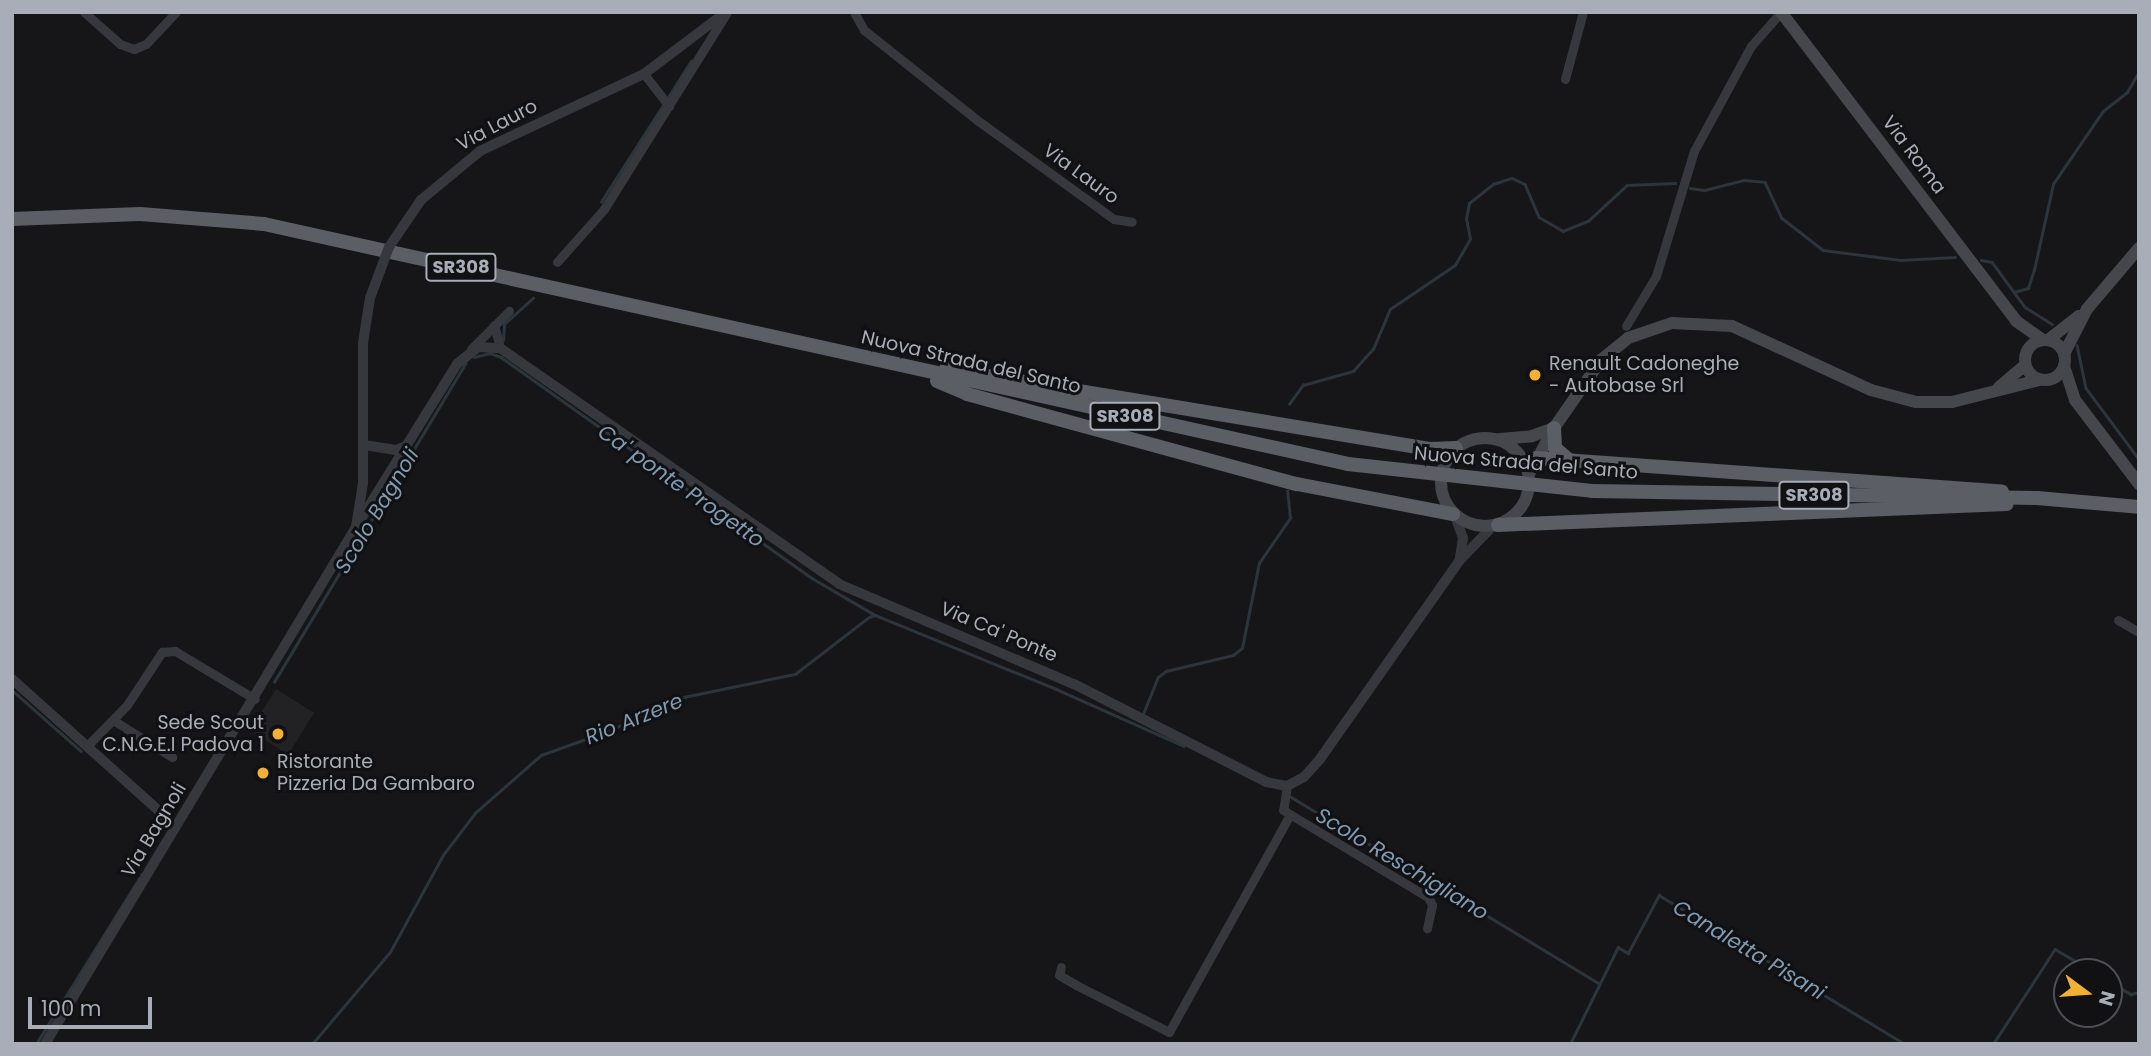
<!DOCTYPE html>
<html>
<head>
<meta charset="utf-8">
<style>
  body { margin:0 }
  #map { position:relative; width:2151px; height:1056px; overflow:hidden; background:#161618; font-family:Poppins,sans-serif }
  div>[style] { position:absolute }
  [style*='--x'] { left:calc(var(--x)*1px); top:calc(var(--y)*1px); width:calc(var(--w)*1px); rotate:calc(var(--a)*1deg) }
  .built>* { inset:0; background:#222225; transform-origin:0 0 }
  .stream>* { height:2.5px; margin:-1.25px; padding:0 1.25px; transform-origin:1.25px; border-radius:1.25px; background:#2c353c }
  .minor>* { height:9px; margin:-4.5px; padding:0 4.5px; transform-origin:4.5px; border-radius:4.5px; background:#37383d }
  .tertiary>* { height:10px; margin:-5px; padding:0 5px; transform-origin:5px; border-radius:5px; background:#37383d }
  .secondary>* { height:12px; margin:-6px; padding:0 6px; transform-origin:6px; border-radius:6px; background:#45474d }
  .secondary>.ring { margin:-6px; padding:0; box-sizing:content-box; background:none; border:12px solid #45474d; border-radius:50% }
  .trunk>* { height:14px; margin:-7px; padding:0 7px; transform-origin:7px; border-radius:7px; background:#5b5e65 }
  .tertiary-bridge>* { height:10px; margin:-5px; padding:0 5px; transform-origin:5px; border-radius:5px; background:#37383d }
  .trunk-bridge>* { height:14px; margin:-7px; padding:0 7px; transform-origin:7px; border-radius:7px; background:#5b5e65 }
  .dots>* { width:19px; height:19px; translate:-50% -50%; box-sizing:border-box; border:4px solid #111113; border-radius:50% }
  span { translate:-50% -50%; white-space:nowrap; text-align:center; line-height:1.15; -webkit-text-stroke:6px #111113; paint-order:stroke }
  .shield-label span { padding:2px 5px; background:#111113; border:2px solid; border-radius:5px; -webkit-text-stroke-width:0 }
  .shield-label { font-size:18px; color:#a8adb8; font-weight:700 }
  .street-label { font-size:19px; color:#a8adb8 }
  .poi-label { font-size:19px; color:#a8adb8 }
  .left { translate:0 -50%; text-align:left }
  .right { translate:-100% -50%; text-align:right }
  .water-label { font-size:21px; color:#7f9bb3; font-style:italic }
  .frame { position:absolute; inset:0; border:14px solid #a8adb8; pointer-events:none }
  .north { position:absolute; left:2053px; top:958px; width:70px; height:70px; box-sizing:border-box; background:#111113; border:2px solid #4d4f55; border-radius:50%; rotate:106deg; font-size:19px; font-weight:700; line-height:28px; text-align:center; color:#a8adb8 }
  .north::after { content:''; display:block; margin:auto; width:24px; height:32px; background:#f2b134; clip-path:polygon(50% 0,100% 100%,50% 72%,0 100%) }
  .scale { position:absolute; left:28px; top:997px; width:124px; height:32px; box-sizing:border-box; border:4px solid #a8adb8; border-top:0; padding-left:9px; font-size:21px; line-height:24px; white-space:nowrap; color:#a8adb8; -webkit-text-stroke:5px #111113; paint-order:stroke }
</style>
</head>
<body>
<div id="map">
  <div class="built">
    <div style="left:276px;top:689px;width:45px;height:49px;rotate:32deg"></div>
  </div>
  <div class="stream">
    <div style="--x:667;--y:99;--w:45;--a:-57.7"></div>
    <div style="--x:1690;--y:188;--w:15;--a:8"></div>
    <div style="--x:1705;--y:190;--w:40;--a:-14.4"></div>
    <div style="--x:1744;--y:180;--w:21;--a:5"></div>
    <div style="--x:1765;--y:182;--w:40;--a:65"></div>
    <div style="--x:1782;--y:218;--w:52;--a:38"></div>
    <div style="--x:1823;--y:250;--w:78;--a:7.4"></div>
    <div style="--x:1900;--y:260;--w:55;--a:-3.1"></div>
    <div style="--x:601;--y:202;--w:115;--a:-57.4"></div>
    <div style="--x:1981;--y:260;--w:11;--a:10"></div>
    <div style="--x:1992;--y:262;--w:56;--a:53.7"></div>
    <div style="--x:2025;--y:307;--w:32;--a:32"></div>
    <div style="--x:2014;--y:292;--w:15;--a:-16"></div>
    <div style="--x:2028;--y:288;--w:19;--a:-72"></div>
    <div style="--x:2034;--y:270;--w:88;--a:-77.5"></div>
    <div style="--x:2053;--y:184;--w:88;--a:-55.6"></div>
    <div style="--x:2103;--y:111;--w:31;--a:-38"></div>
    <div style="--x:2127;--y:92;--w:24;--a:-60"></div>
    <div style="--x:503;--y:340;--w:16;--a:-86"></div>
    <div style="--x:504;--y:324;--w:39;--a:-42"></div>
    <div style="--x:2077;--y:345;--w:44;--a:78.2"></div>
    <div style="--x:2086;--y:388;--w:89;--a:53.3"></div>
    <div style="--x:474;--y:357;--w:16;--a:-14"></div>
    <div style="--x:490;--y:353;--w:12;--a:20"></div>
    <div style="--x:501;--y:357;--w:382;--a:35.4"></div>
    <div style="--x:812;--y:578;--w:73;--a:30.4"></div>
    <div style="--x:1289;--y:404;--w:24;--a:-54"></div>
    <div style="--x:1303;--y:385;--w:52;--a:-15.6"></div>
    <div style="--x:1353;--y:371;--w:30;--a:-48"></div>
    <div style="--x:1373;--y:349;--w:43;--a:-67"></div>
    <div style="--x:1390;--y:309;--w:78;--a:-34.1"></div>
    <div style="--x:1455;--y:265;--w:30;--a:-60"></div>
    <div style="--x:1470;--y:239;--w:20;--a:-101"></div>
    <div style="--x:1466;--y:219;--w:16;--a:-79"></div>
    <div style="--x:1469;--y:203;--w:31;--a:-38"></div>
    <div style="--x:1493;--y:184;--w:20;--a:-18"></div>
    <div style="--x:1512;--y:178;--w:14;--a:25"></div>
    <div style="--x:1525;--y:184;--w:36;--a:67"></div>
    <div style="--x:1539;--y:217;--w:28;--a:30"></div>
    <div style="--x:1563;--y:231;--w:27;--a:-22"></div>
    <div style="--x:1588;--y:221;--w:53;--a:-42.7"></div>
    <div style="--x:1627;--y:185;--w:48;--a:-2.4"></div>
    <div style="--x:274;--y:682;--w:372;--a:-59"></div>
    <div style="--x:12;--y:690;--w:92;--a:41.5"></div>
    <div style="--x:1143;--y:714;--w:40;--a:-68"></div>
    <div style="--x:1158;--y:677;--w:10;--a:-37"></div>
    <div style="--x:1166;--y:671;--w:69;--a:-13.4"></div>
    <div style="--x:1233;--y:655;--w:11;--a:-38"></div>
    <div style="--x:1242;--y:648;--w:87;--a:-78.7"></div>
    <div style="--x:1259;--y:563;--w:55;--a:-55.4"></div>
    <div style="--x:1290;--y:518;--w:27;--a:-96"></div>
    <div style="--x:1288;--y:795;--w:363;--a:31.2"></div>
    <div style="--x:2109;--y:981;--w:26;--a:31"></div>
    <div style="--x:2131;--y:994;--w:8;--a:-14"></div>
    <div style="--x:36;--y:1044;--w:199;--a:-58.1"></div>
    <div style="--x:312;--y:1044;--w:121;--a:-49.7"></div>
    <div style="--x:390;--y:952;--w:111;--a:-61.3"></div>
    <div style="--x:443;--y:855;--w:53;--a:-52.7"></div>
    <div style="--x:475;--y:813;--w:88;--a:-41.3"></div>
    <div style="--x:541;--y:755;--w:74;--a:-19.7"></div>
    <div style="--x:611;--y:730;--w:70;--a:-26.2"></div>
    <div style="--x:674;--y:699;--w:124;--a:-11.7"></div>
    <div style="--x:795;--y:674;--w:93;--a:-37.6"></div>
    <div style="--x:869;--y:617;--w:6;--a:-18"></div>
    <div style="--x:875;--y:615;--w:196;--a:22.2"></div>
    <div style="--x:1056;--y:689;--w:140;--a:24"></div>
    <div style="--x:1570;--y:1044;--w:108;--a:-63.7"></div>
    <div style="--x:1618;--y:947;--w:12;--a:31"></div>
    <div style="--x:1628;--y:953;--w:66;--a:-61.9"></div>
    <div style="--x:1659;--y:895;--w:288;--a:31.2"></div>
    <div style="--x:1993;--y:1044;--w:113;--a:-56.9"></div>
    <div style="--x:2055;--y:949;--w:45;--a:30.5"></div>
  </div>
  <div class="minor">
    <div style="--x:84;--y:12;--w:48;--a:41.6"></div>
    <div style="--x:120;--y:44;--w:15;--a:20"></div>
    <div style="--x:134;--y:49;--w:13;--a:-23"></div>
    <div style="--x:146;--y:44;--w:44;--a:-46.8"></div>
    <div style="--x:854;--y:12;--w:21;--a:61"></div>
    <div style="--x:864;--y:30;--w:144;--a:38.5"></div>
    <div style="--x:977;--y:120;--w:169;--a:35.9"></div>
    <div style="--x:1114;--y:219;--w:18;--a:9"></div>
    <div style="--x:644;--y:74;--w:41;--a:52"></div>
    <div style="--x:1565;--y:79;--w:69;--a:-75"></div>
    <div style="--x:557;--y:262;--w:71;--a:-48.4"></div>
    <div style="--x:604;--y:209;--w:232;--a:-58"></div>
    <div style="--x:494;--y:325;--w:24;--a:75"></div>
    <div style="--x:1626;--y:326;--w:58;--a:-59"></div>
    <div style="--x:1656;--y:276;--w:131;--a:-73.1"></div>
    <div style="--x:1694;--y:151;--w:119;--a:-61.5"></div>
    <div style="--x:1751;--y:46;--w:45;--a:-48.6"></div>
    <div style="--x:471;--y:349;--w:54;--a:-45"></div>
    <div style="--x:2118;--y:620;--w:24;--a:30"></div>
    <div style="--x:113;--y:720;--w:70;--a:32.1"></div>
    <div style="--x:88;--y:745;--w:56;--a:-45.7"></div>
    <div style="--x:127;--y:705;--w:64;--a:-56.6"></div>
    <div style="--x:162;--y:652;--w:13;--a:-4"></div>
    <div style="--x:175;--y:651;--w:93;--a:31"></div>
    <div style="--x:1287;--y:786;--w:24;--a:99"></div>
    <div style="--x:1283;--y:810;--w:169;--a:31"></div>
    <div style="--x:1428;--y:897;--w:9;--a:63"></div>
    <div style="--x:1432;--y:905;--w:24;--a:102"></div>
    <div style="--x:1061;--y:967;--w:8;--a:104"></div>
    <div style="--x:1059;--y:975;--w:20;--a:30"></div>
    <div style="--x:1076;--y:985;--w:104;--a:26.8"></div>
    <div style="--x:1169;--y:1032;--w:248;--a:-60.9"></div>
  </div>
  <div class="tertiary">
    <div style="--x:421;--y:200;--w:77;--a:-39.7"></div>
    <div style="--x:480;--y:151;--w:181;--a:-25.2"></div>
    <div style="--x:644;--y:74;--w:103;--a:-37.1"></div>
    <div style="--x:364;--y:445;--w:32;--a:9"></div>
    <div style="--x:396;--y:450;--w:11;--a:-22"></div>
    <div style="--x:1455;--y:516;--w:23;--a:70"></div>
    <div style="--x:1463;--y:538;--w:20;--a:99"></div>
    <div style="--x:356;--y:527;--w:192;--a:-58.2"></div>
    <div style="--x:457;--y:364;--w:27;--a:-39"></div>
    <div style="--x:478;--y:347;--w:22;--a:3"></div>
    <div style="--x:500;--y:348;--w:413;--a:34.8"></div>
    <div style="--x:839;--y:584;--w:255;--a:23.1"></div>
    <div style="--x:1074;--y:684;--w:216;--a:27"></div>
    <div style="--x:1266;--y:782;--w:21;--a:11"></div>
    <div style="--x:1287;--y:786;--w:19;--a:-28"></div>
    <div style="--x:1304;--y:777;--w:24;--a:-48"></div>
    <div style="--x:1320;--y:759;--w:242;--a:-54.9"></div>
    <div style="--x:1459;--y:561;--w:49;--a:-45.8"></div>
    <div style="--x:12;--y:679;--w:198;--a:41.9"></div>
    <div style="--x:159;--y:811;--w:24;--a:52"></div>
    <div style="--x:45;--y:1044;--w:603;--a:-58.97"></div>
    <div style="--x:356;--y:527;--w:45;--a:-81"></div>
    <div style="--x:363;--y:483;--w:140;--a:-90"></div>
    <div style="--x:363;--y:343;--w:46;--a:-81.2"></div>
  </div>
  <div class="secondary">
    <div style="--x:1781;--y:12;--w:388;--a:52.7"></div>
    <div style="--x:2016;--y:321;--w:33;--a:35"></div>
    <div class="ring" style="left:2025px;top:340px;width:28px;height:28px"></div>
    <div style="--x:2048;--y:340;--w:39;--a:-38"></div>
    <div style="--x:2064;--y:354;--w:51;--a:-62.9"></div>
    <div style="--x:2087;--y:309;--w:80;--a:-49.6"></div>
    <div style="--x:2064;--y:366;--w:36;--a:72"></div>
    <div style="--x:2075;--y:400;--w:106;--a:52.7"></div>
    <div style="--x:1999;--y:387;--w:34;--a:-40"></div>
    <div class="ring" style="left:1441px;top:438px;width:76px;height:76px"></div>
    <div style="--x:1500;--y:439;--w:32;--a:-5"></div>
    <div style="--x:1532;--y:436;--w:23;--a:-20"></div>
    <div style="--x:1529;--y:474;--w:52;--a:-61.5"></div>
    <div style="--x:1554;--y:428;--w:83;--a:-55.3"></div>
    <div style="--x:1601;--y:360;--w:35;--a:-39"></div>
    <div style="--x:1628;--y:338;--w:46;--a:-18.8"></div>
    <div style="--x:1672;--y:323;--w:60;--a:2.9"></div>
    <div style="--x:1732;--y:326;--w:153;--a:24.7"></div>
    <div style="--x:1871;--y:390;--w:47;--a:14.9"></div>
    <div style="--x:1916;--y:402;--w:36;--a:0"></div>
    <div style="--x:1952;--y:402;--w:90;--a:-14.2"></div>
  </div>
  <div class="trunk">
    <div style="--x:12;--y:219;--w:128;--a:-2.2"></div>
    <div style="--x:140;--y:214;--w:124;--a:4.6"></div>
    <div style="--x:264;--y:224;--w:1110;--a:12.48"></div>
    <div style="--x:946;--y:369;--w:490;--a:9.4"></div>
    <div style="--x:1429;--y:449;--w:27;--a:-2"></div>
    <div style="--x:937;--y:381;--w:33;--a:23"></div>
    <div style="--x:967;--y:394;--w:342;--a:15.3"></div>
    <div style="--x:1297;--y:484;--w:159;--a:10.9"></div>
    <div style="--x:1554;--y:428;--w:20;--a:87"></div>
    <div style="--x:1555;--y:448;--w:20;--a:41"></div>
    <div style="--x:1536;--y:458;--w:467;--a:4.1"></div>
    <div style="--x:1592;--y:491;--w:445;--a:0.9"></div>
    <div style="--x:2037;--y:498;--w:102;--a:5"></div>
    <div style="--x:1498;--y:525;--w:509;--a:-2.36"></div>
  </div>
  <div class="tertiary-bridge">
    <div style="--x:370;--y:298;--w:54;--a:-69.6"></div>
    <div style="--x:389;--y:247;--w:57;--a:-55.8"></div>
  </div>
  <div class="trunk-bridge">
    <div style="--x:1348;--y:464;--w:245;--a:6.3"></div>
  </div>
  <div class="dots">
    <div style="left:1535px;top:375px;background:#f2b134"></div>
    <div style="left:278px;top:734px;background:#f2b134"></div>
    <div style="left:263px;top:773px;background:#f2b134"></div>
  </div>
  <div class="shield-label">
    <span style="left:461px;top:267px">SR308</span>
    <span style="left:1125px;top:416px">SR308</span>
    <span style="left:1814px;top:495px">SR308</span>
  </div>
  <div class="street-label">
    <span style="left:497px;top:125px;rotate:-28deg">Via Lauro</span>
    <span style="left:1914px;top:155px;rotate:53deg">Via Roma</span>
    <span style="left:1081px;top:174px;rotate:36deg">Via Lauro</span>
    <span style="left:971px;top:362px;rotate:13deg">Nuova Strada del Santo</span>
    <span style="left:1526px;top:463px;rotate:5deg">Nuova Strada del Santo</span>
    <span style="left:999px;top:632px;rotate:23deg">Via Ca' Ponte</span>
    <span style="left:154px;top:830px;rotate:-59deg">Via Bagnoli</span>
  </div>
  <div class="poi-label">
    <span class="left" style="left:1549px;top:375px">Renault Cadoneghe<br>- Autobase Srl</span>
    <span class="right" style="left:264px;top:734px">Sede Scout<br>C.N.G.E.I Padova 1</span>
    <span class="left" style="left:277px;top:773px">Ristorante<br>Pizzeria Da Gambaro</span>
  </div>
  <div class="water-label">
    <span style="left:681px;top:486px;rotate:35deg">Ca' ponte Progetto</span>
    <span style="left:377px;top:511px;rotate:-59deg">Scolo Bagnoli</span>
    <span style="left:634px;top:719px;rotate:-22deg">Rio Arzere</span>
    <span style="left:1402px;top:864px;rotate:31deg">Scolo Reschigliano</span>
    <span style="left:1749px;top:950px;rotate:31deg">Canaletta Pisani</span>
  </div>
  <div class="frame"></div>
  <div class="north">N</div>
  <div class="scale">100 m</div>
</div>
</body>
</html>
